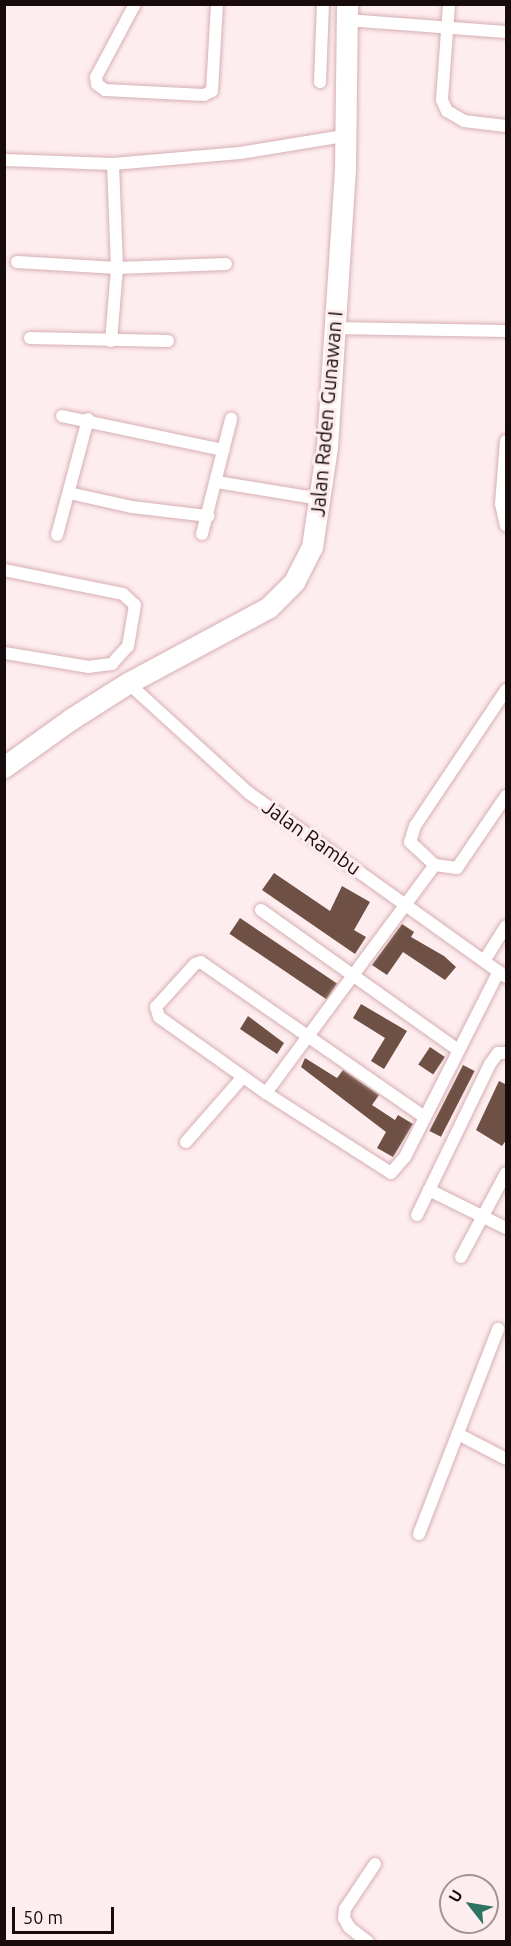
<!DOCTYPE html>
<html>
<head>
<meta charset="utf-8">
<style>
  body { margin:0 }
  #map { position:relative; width:511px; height:1946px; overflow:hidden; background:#feedef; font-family:Ubuntu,sans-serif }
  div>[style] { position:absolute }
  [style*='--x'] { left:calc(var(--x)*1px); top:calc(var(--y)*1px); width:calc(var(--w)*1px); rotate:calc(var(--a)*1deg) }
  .building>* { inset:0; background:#6e5144; transform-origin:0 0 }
  .roads { filter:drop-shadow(0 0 2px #d6afb3) drop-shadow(0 0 2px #d6afb3) }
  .minor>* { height:12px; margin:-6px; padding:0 6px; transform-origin:6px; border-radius:6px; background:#fff }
  .trunk>* { height:21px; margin:-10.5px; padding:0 10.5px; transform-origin:10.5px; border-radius:10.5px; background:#fff }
  span { translate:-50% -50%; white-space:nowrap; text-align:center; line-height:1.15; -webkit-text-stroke:6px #feedef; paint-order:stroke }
  .street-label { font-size:20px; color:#170b0c }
  .frame { position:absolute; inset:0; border:6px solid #170b0c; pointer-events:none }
  .north { position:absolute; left:439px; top:1874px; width:60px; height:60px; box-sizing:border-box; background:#feedef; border:2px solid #a29394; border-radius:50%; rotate:301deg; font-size:16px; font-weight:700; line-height:24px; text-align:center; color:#170b0c }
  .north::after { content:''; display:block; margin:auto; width:21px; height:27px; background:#2e7264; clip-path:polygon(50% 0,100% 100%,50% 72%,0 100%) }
  .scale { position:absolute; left:12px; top:1907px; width:102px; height:27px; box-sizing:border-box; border:3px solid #170b0c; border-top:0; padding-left:8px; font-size:18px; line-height:21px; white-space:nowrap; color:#170b0c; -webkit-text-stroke:4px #feedef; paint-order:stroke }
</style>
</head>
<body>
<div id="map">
  <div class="building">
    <div style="clip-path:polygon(274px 873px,330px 911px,342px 886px,370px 902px,354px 930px,366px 937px,355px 954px,262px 890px)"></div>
    <div style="left:240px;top:918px;width:117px;height:19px;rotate:34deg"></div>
    <div style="clip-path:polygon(402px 924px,414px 932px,411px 937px,444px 956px,456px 967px,445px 980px,403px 952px,387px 975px,372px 965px)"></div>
    <div style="clip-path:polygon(361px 1004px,407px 1031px,384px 1069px,371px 1061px,385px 1038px,353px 1018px)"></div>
    <div style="clip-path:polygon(248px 1016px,284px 1043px,277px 1054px,240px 1029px)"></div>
    <div style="left:430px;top:1047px;width:18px;height:21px;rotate:34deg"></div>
    <div style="clip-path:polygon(305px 1058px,337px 1078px,343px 1070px,379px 1095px,372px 1105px,395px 1120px,398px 1115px,413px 1124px,393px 1157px,377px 1148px,386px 1132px,301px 1067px)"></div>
    <div style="left:463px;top:1065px;width:13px;height:74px;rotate:27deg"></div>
    <div style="clip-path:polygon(499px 1081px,507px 1085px,507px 1139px,502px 1146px,476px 1130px)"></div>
  </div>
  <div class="roads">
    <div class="minor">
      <div style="--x:135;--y:4;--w:83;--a:118.1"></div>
      <div style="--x:96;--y:77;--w:7;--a:82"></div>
      <div style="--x:97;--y:84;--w:10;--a:37"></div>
      <div style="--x:105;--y:90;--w:99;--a:2.9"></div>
      <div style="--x:204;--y:95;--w:9;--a:-27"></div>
      <div style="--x:212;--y:91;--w:87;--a:-86.7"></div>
      <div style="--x:449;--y:4;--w:96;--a:94.2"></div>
      <div style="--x:442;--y:100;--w:12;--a:66"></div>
      <div style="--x:447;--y:111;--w:20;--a:30"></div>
      <div style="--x:464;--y:121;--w:42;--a:6.8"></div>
      <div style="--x:347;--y:20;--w:159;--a:4.3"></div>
      <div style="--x:320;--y:82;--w:78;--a:-87.8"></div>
      <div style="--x:4;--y:160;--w:109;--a:2.1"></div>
      <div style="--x:113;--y:164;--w:127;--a:-5"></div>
      <div style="--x:240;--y:153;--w:105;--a:-9.3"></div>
      <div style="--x:17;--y:262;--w:100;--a:3.4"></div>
      <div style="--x:117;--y:268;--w:109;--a:-2.1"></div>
      <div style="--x:333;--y:328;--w:173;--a:1"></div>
      <div style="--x:30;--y:338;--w:138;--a:1.2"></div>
      <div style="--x:111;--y:341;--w:73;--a:-85.3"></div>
      <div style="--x:117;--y:268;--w:104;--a:-92.2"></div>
      <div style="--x:62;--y:416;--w:165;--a:11.9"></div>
      <div style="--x:506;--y:441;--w:63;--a:94.5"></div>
      <div style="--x:501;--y:504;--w:22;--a:77"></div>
      <div style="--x:217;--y:482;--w:105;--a:9.3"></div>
      <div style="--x:69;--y:493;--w:65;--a:12.5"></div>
      <div style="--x:132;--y:507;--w:77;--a:6.8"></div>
      <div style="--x:202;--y:534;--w:119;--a:-75.8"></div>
      <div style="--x:57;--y:535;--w:120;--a:-75"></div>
      <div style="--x:4;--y:570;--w:121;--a:11.4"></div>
      <div style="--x:123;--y:594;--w:16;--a:43"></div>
      <div style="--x:135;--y:605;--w:42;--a:99.7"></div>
      <div style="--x:128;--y:646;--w:24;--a:132"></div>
      <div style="--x:112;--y:664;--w:23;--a:173"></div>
      <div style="--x:89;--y:667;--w:86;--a:-170.6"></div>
      <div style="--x:128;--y:683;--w:164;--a:42.3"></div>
      <div style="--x:249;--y:793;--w:316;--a:35.6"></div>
      <div style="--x:506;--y:690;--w:164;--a:123.8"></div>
      <div style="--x:415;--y:826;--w:17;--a:107"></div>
      <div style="--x:410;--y:842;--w:34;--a:43"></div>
      <div style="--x:435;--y:865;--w:22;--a:8"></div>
      <div style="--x:457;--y:868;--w:87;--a:-55.8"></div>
      <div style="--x:261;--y:910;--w:242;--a:35.4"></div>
      <div style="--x:484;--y:961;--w:41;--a:-57.8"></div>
      <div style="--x:266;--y:1093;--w:284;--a:-53.5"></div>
      <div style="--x:423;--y:1116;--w:270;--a:-145.3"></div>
      <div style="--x:201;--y:962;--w:6;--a:162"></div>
      <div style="--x:195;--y:964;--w:58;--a:132.2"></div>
      <div style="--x:156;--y:1007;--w:10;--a:73"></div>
      <div style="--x:159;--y:1017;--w:131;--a:35.4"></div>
      <div style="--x:266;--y:1093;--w:148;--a:32.6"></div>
      <div style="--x:391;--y:1173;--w:21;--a:-49"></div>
      <div style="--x:405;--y:1157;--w:208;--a:-63.2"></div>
      <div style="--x:186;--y:1142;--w:86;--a:-48.8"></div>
      <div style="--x:429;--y:1190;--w:86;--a:26.3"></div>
      <div style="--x:417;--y:1215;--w:168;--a:-64.2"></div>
      <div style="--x:490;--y:1064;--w:14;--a:-54"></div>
      <div style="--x:498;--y:1053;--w:8;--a:0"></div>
      <div style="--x:461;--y:1257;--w:95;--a:-61.8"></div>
      <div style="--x:458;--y:1434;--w:54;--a:27.5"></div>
      <div style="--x:419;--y:1534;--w:220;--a:-68.9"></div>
      <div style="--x:368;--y:1942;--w:24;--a:-142"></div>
      <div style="--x:349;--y:1927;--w:10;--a:-119"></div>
      <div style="--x:344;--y:1918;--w:9;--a:-84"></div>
      <div style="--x:345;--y:1909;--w:54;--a:-56.3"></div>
    </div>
    <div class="trunk">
      <div style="--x:4;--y:767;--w:82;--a:-35.6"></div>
      <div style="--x:71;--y:719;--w:67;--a:-32.3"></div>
      <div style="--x:128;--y:683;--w:159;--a:-28.2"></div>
      <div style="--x:268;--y:608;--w:37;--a:-45"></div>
      <div style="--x:294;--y:582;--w:39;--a:-63"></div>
      <div style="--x:312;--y:547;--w:101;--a:-81.5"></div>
      <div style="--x:327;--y:447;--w:279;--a:-86.3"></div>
      <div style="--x:345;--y:169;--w:165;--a:-89.3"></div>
    </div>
  </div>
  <div class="street-label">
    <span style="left:326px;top:414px;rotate:-85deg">Jalan Raden Gunawan I</span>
    <span style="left:312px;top:837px;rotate:35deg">Jalan Rambu</span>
  </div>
  <div class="frame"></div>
  <div class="north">U</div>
  <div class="scale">50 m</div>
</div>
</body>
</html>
